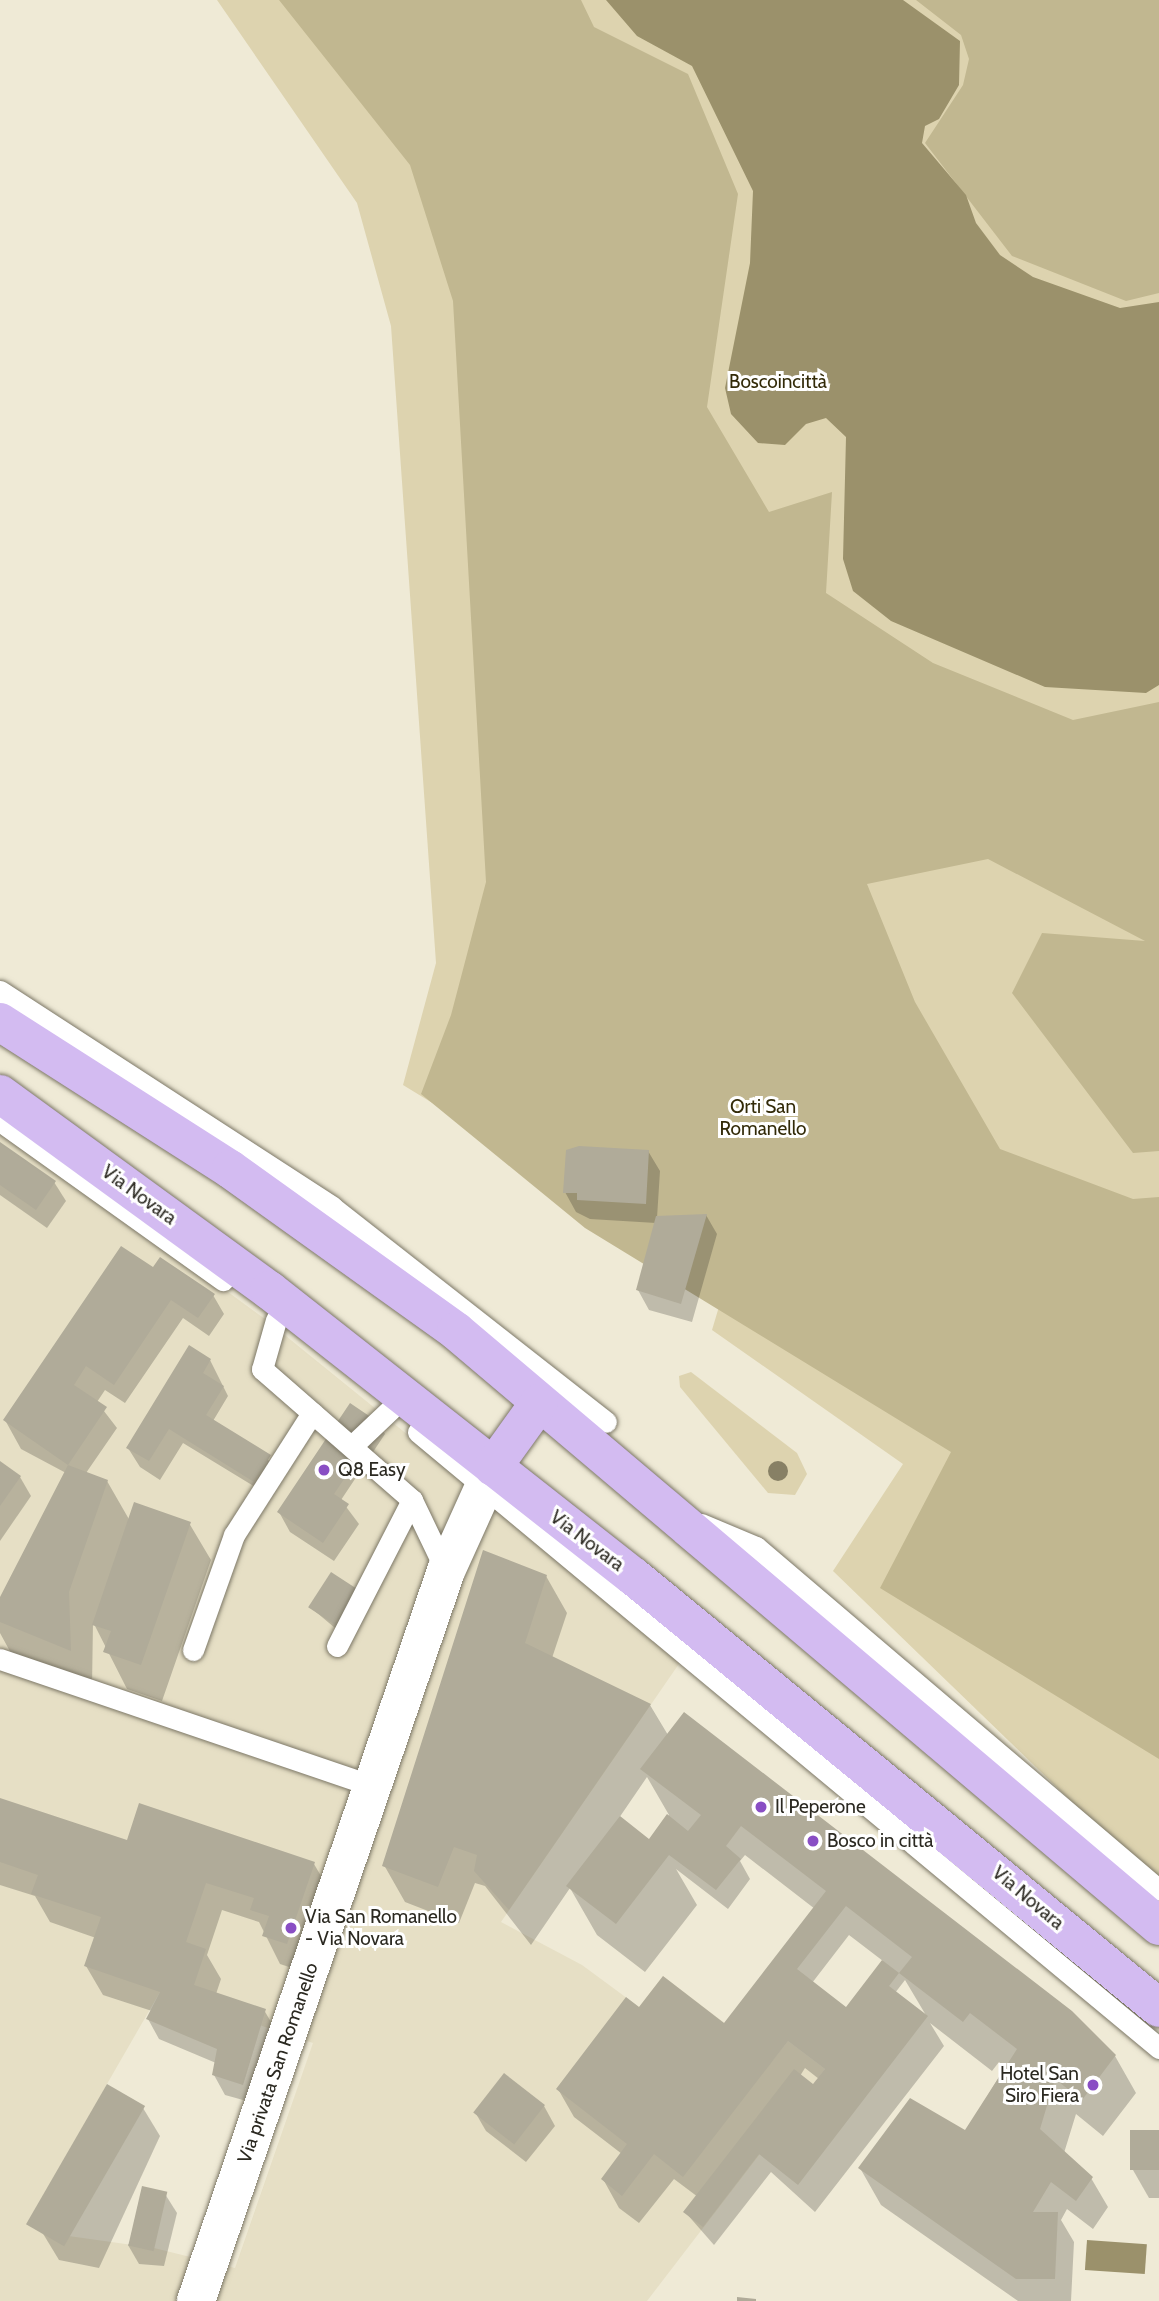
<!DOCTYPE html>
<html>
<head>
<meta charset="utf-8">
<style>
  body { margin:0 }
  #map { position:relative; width:1159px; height:2301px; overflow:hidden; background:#efead6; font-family:Cabin,sans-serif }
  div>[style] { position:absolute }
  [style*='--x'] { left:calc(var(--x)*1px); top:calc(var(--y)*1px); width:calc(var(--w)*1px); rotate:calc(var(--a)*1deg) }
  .built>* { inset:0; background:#e6dfc5 }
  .green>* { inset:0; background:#ddd3af }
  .forest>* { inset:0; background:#c1b790 }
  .water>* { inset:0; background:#9b916b; transform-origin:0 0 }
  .shadow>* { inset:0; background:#0003 }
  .building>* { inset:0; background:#b0ab99; transform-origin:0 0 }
  .roads { filter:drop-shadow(0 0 2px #7c7766) drop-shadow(0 0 2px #7c7766) }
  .service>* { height:21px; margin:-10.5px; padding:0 10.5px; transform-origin:10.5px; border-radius:10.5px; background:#fff }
  .minor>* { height:38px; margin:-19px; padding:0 19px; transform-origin:19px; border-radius:19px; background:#fff }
  .primary>* { height:38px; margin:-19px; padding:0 19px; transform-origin:19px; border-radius:19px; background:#d3bbf1 }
  .trees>* { width:20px; height:20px; margin:-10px; border-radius:50%; background:#878065 }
  .dots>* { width:19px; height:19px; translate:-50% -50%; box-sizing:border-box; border:4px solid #fff; border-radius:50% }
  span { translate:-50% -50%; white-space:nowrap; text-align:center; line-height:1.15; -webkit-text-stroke:6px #fff; paint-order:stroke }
  .park-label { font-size:19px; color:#322a08 }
  .street-label { font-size:19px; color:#2b2921 }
  .poi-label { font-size:19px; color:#2b2921 }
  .left { translate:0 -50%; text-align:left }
  .right { translate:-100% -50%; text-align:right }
</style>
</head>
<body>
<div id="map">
  <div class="built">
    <div style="clip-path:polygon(evenodd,0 1125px,265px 1319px,683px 1658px,501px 1922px,582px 1965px,639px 2007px,663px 1976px,773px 2060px,788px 2041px,825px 2069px,647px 2301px,0 2301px,0 1125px,160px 1992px,313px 2043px,235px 2268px,154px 2248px,40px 2232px,107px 2084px,160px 1992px)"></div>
  </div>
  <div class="green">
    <div style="clip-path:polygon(217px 0,1159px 0,1159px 1886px,833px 1571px,903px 1464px,712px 1330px,753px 1193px,532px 1164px,403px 1085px,436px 963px,391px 326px,357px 203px)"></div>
    <div style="clip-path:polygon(691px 1372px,797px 1453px,807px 1474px,795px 1495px,768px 1493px,680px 1387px,679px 1376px)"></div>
  </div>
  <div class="forest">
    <div style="clip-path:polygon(279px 0,581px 0,594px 27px,688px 74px,738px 194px,707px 407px,769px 512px,832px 492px,826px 593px,933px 663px,1073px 720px,1159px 702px,1159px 1151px,1133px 1153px,1012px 993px,1042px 933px,1145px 941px,988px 859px,867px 884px,915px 1002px,1000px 1149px,1133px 1199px,1159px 1197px,1159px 1759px,880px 1588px,951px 1452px,585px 1228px,421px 1094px,451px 1015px,486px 882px,453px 301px,410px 165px)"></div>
    <div style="clip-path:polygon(916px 0,1159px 0,1159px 293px,1126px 301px,1012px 256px,925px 143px,963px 85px,969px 59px,961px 35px)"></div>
  </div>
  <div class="water">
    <div style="clip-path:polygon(606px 0,903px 0,960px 41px,959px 85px,939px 119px,925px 126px,922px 143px,966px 195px,976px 223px,1000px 255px,1033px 277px,1120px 308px,1159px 302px,1159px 685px,1146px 693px,1045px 687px,891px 621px,853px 591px,843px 559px,846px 437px,826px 418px,806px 424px,785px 445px,758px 443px,731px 414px,725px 388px,750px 263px,753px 191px,692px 66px,637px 36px)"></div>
    <div style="left:1087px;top:2240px;width:60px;height:30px;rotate:4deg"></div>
  </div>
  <div class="shadow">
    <div style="clip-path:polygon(0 1144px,54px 1182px,66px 1201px,47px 1228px,0 1195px)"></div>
    <div style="clip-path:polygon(648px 1151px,660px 1171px,657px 1218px,706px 1215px,717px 1234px,692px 1322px,649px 1310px,638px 1290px,656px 1223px,590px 1219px,576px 1212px,565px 1192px)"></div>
    <div style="clip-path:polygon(154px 1269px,213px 1295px,224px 1314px,209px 1336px,183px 1318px,125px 1403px,105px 1390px,97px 1402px,117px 1428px,86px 1473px,107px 1481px,130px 1521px,189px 1523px,211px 1560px,162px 1701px,127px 1689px,93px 1622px,92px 1687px,12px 1655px,0 1633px,0 1601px,66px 1473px,21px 1449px,5px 1420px)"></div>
    <div style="clip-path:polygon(210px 1360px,228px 1396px,213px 1421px,275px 1465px,260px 1490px,183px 1443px,160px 1480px,140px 1467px,128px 1448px)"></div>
    <div style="clip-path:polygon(380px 1425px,385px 1434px,341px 1500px,359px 1524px,334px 1561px,290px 1532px,279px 1512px)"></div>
    <div style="clip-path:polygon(0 1463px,20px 1477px,31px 1496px,0 1541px)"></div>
    <div style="clip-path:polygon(332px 1574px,341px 1633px,310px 1607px)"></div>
    <div style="clip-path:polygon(evenodd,546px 1576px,567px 1613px,552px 1658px,650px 1705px,668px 1735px,1115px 2056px,1136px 2093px,1103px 2136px,1076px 2114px,1064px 2153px,1091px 2178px,1108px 2207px,1093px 2229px,1067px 2209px,1061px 2220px,1074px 2242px,1071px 2301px,1018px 2301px,881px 2205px,860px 2168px,965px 2133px,1005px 2067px,999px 2062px,992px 2071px,930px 2023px,944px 2046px,815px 2212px,771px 2172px,714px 2245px,686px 2213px,698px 2197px,674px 2179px,639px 2223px,619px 2208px,603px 2179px,622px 2154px,574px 2117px,558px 2089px,640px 2009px,725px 2025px,815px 1909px,745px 1855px,740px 1861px,750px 1879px,728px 1909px,676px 1869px,697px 1905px,645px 1972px,597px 1935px,570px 1888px,531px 1945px,485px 1886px,475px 1883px,459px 1923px,405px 1902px,384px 1865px,546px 1576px,647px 1777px,669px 1815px,649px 1841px,619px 1818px,647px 1777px,546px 1576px,849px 1935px,883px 1961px,846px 2009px,812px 1983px,849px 1935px,546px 1576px,905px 1980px,927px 2017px,895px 1993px,905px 1980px,546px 1576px,805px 2068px,819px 2079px,814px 2086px,800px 2076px,805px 2068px)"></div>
    <div style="clip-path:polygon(0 1800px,128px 1843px,314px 1864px,331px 1893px,304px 1972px,280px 1964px,259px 1922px,222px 1910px,207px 1955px,221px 1979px,216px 1994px,264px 2010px,281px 2039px,254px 2103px,225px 2095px,214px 2075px,216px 2063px,159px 2039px,148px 2019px,152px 2011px,103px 1995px,86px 1966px,96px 1938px,50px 1922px,35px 1896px,0 1885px)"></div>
    <div style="clip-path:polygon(544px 2106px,555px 2126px,526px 2162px,486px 2131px,475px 2112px)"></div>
    <div style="clip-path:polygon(143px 2108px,160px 2136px,99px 2268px,59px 2260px,42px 2232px)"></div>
    <div style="clip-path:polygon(1159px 2132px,1159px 2198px,1149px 2198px,1133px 2170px)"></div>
    <div style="clip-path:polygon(165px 2194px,177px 2213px,164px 2266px,139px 2264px,128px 2245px)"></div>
  </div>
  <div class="building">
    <div style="clip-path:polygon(0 1142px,56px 1181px,36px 1210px,0 1185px)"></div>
    <div style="clip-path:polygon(579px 1146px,649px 1150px,646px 1204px,577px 1200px,577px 1193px,563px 1193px,566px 1150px)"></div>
    <div style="clip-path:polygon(707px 1214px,681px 1304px,636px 1290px,656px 1216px)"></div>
    <div style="clip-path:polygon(121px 1246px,153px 1267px,160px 1257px,215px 1294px,198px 1318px,171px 1300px,114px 1385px,86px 1366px,74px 1385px,107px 1407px,68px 1465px,108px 1480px,69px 1592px,71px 1651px,0 1622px,0 1597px,68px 1465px,3px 1420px)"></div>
    <div style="clip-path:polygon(189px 1345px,211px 1359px,203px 1373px,224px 1386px,206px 1415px,271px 1455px,254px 1482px,169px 1429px,149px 1461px,126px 1448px)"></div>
    <div style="clip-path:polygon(350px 1403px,381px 1424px,334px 1494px,349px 1504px,323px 1543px,277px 1512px)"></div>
    <div style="clip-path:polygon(0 1461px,21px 1476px,0 1506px)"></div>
    <div style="clip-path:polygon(134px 1502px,191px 1522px,141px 1665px,103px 1652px,111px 1631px,92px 1625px)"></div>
    <div style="clip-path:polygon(483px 1550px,547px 1575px,525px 1643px,651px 1704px,509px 1910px,474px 1871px,477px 1855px,454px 1847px,438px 1887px,382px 1866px)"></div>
    <div style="left:331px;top:1572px;width:33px;height:42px;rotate:33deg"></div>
    <div style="clip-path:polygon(evenodd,684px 1712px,1072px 2011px,1116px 2055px,1082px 2100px,1055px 2079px,1040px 2129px,1093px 2177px,1076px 2201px,1051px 2182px,1033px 2212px,1058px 2212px,1055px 2279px,1016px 2279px,858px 2168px,910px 2098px,965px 2130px,1017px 2049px,970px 2013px,963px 2022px,899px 1973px,889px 1986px,928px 2016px,798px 2185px,759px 2154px,703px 2227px,683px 2212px,794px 2069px,813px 2084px,825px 2069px,788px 2041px,683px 2177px,654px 2154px,622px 2196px,601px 2179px,627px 2144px,556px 2089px,626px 1997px,639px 2007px,663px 1976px,724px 2023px,826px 1891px,741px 1826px,726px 1846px,741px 1859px,716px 1890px,669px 1855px,616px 1924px,566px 1886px,620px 1816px,649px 1839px,667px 1814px,688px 1831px,701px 1815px,640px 1769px,684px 1712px,846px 1906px,912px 1957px,899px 1973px,882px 1960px,846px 2007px,797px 1969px,846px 1906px)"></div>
    <div style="clip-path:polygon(0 1798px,127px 1840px,139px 1803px,315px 1862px,287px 1944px,262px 1936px,269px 1916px,250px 1910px,254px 1898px,206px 1883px,186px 1942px,206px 1949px,194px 1985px,266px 2009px,243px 2085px,212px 2075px,217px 2049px,146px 2019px,160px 1992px,84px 1966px,101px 1917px,31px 1894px,38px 1875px,0 1862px)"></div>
    <div style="left:504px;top:2073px;width:52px;height:50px;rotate:38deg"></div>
    <div style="left:107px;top:2084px;width:44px;height:162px;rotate:30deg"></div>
    <div style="left:1130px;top:2130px;width:29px;height:40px"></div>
    <div style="left:142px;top:2186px;width:26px;height:61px;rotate:13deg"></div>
    <div style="clip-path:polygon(737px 2297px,756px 2299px,756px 2301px,737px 2301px)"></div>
  </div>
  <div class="roads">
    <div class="service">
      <div style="--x:0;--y:991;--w:396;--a:33"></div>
      <div style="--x:332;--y:1207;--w:348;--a:38.1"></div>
      <div style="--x:0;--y:1121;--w:274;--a:35.5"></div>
      <div style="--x:276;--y:1320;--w:51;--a:105.9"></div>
      <div style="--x:262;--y:1369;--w:199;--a:41.1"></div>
      <div style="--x:412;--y:1500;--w:79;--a:64.4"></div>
      <div style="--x:418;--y:1432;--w:964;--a:39.74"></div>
      <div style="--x:354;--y:1444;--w:50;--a:-43.4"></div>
      <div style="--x:701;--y:1524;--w:60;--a:22.7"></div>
      <div style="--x:756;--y:1547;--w:529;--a:40.4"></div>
      <div style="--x:337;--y:1646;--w:164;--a:-62.8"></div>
      <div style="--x:193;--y:1650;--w:122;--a:-70.4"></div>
      <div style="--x:234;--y:1535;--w:145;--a:-57.4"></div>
      <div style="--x:0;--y:1659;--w:394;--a:18.8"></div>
    </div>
    <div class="minor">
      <div style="--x:196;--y:2301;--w:772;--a:-71.1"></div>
      <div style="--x:446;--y:1571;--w:114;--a:-65.7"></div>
    </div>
    <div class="primary">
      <div style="--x:0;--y:1022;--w:273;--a:32.6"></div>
      <div style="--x:230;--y:1169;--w:278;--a:35.6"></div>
      <div style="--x:456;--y:1331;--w:921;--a:40.24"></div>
      <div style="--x:0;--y:1094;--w:333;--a:36.1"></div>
      <div style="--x:269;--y:1290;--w:464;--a:38.2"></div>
      <div style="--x:634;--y:1577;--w:679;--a:39.38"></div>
      <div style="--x:493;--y:1467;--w:79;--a:-54.3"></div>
    </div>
  </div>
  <div class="trees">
    <div style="left:778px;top:1471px"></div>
  </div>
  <div class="dots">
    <div style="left:324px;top:1470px;background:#894ec4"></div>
    <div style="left:761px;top:1807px;background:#894ec4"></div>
    <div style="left:813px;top:1841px;background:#894ec4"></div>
    <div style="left:291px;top:1928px;background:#894ec4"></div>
    <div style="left:1093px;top:2085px;background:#894ec4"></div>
  </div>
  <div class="park-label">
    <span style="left:778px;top:382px">Boscoincittà</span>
    <span style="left:763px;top:1118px">Orti San<br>Romanello</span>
  </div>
  <div class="street-label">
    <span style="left:139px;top:1195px;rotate:36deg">Via Novara</span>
    <span style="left:587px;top:1541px;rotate:37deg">Via Novara</span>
    <span style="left:1028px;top:1898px;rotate:40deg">Via Novara</span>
    <span style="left:278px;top:2063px;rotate:-71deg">Via privata San Romanello</span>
  </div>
  <div class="poi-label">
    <span class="left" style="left:338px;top:1470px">Q8 Easy</span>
    <span class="left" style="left:775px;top:1807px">Il Peperone</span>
    <span class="left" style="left:827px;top:1841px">Bosco in città</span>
    <span class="left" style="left:305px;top:1928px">Via San Romanello<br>- Via Novara</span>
    <span class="right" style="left:1079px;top:2085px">Hotel San<br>Siro Fiera</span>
  </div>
</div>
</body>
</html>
